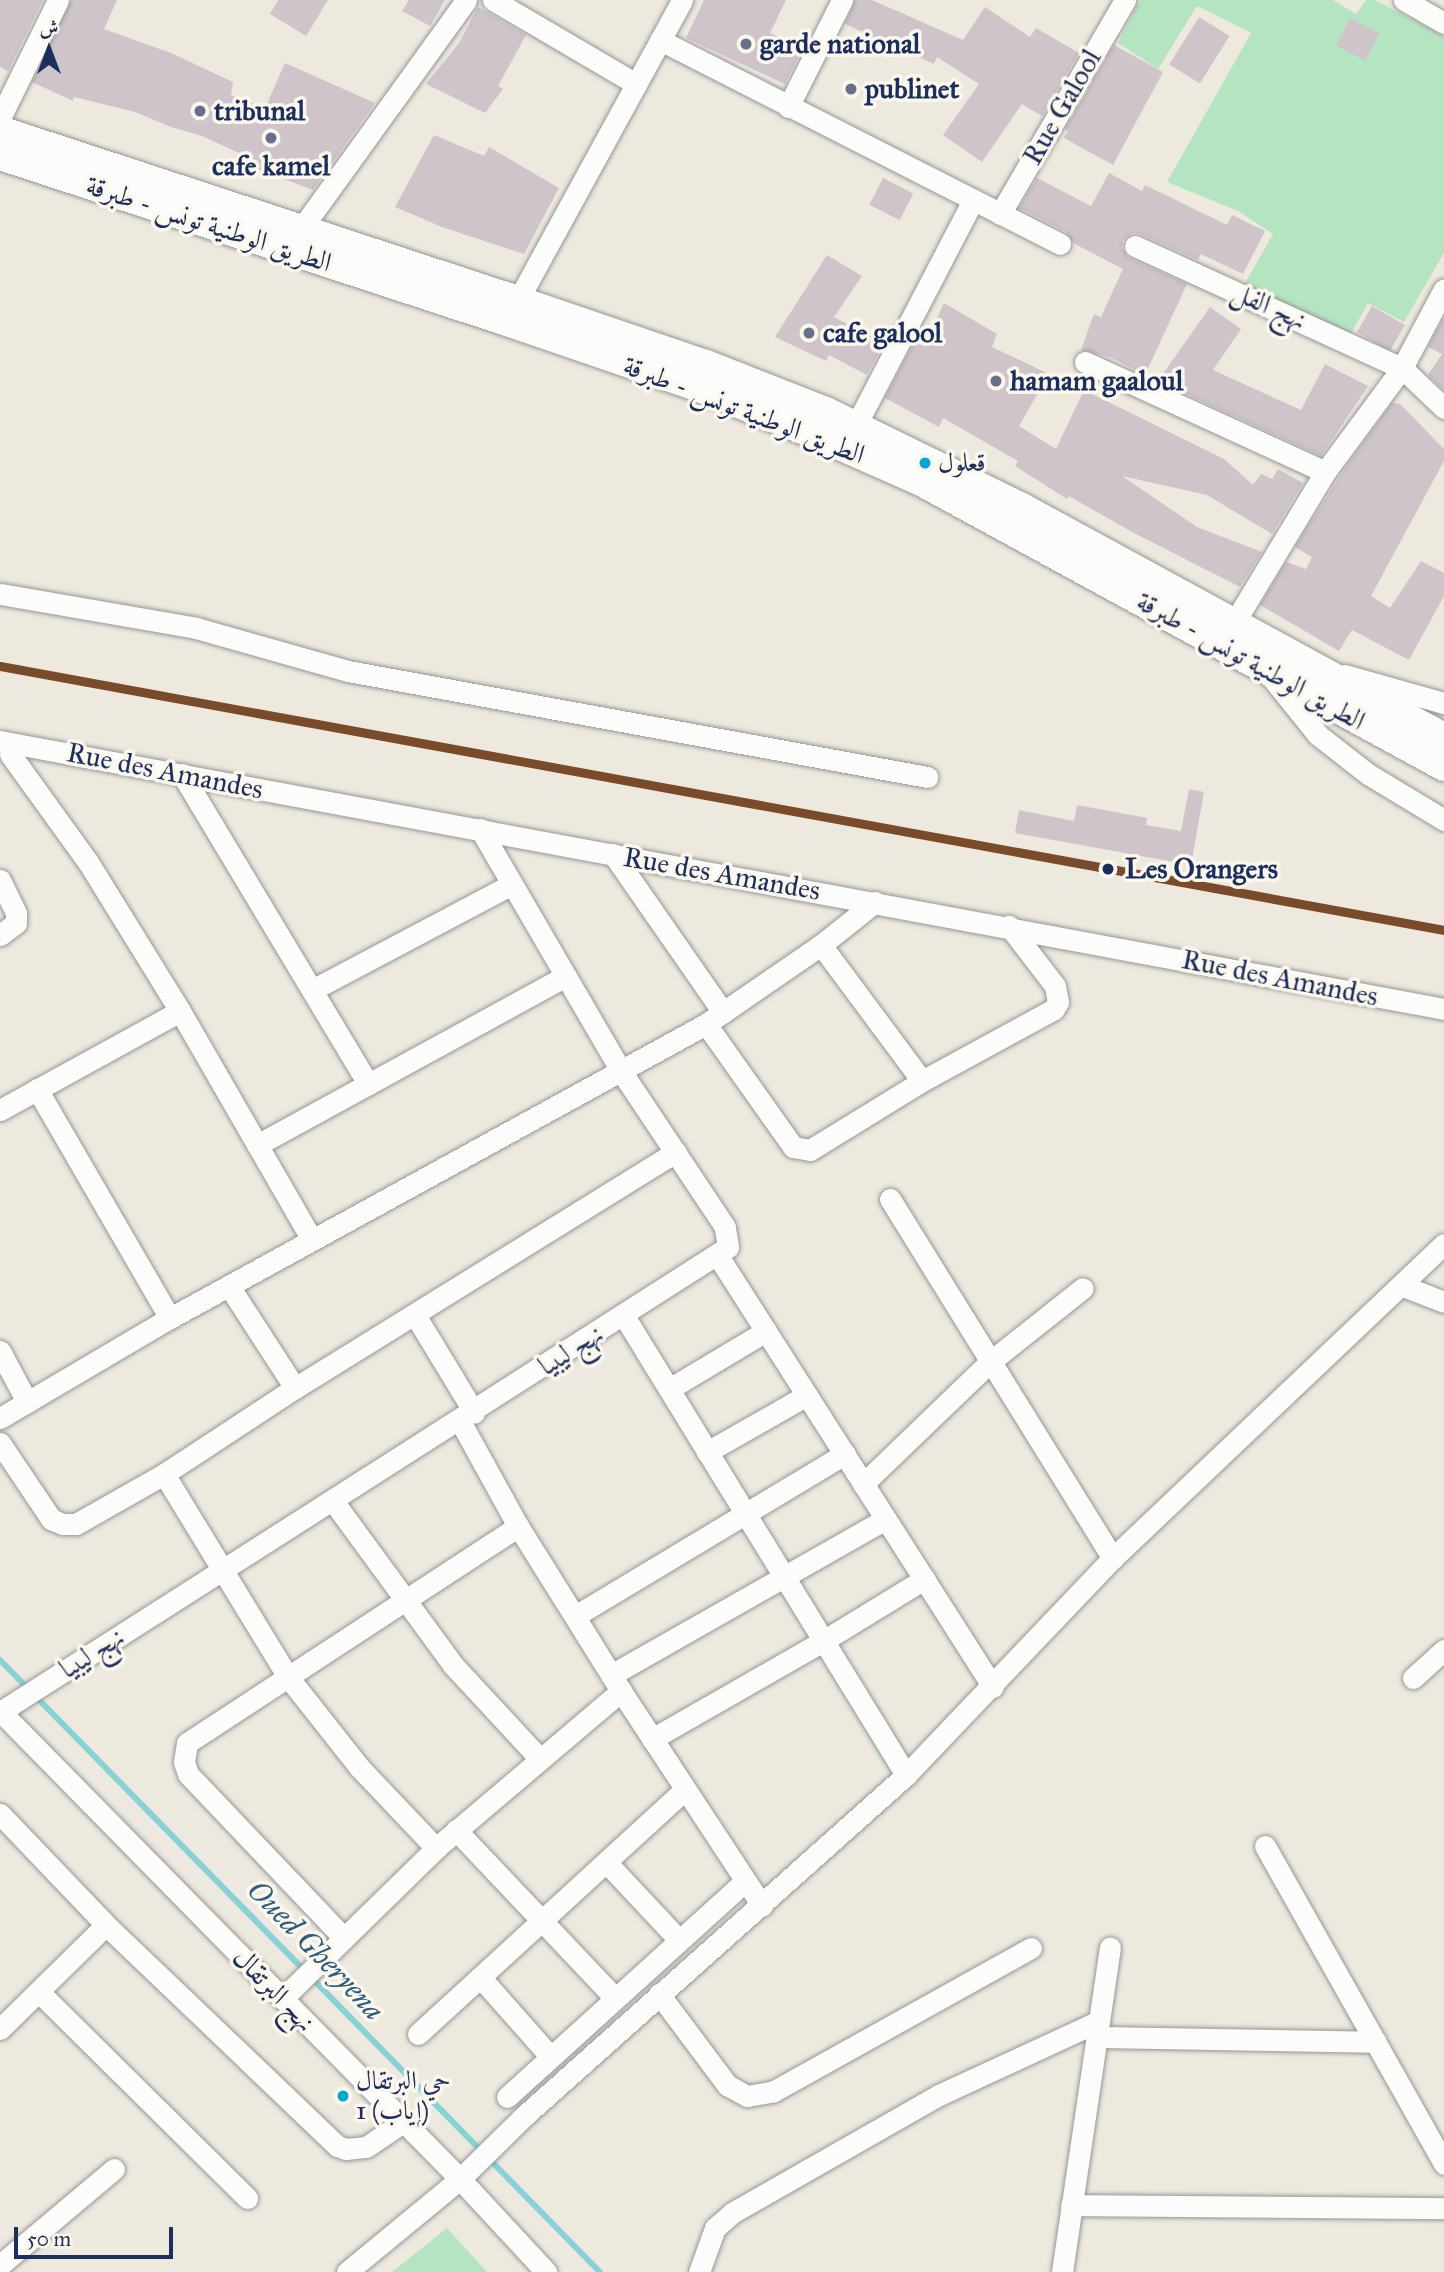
<!DOCTYPE html>
<html>
<head>
<meta charset="utf-8">
<style>
  body { margin:0 }
  #map { position:relative; width:1444px; height:2272px; overflow:hidden; background:#eee9de; font-family:"IM FELL Great Primer",Amiri,serif }
  div>[style] { position:absolute }
  [style*='--x'] { left:calc(var(--x)*1px); top:calc(var(--y)*1px); width:calc(var(--w)*1px); rotate:calc(var(--a)*1deg) }
  .green>* { inset:0; background:#b5e5c0 }
  .stream>* { height:6px; margin:-3px; padding:0 3px; transform-origin:3px; border-radius:3px; background:#88d2d7 }
  .building>* { inset:0; background:#cec4ca; transform-origin:0 0 }
  .roads { filter:drop-shadow(0 0 2px #959698) drop-shadow(0 0 2px #959698) }
  .minor>* { height:21px; margin:-10.5px; padding:0 10.5px; transform-origin:10.5px; border-radius:10.5px; background:#fcfcfa }
  .major>* { height:28px; margin:-14px; padding:0 14px; transform-origin:14px; border-radius:14px; background:#fcfcfa }
  .rail-1>* { height:9px; margin:-4.5px; padding:0 4.5px; transform-origin:4.5px; border-radius:4.5px; background:#7a4b2a }
  .dots>* { width:19px; height:19px; translate:-50% -50%; box-sizing:border-box; border:4px solid #fbf7ec; border-radius:50% }
  span { translate:-50% -50%; white-space:nowrap; text-align:center; line-height:1.15; -webkit-text-stroke:7px #fbf7ec; paint-order:stroke }
  .bus-label { font-size:26px; color:#1b2f5e }
  .left { translate:0 -50%; text-align:left }
  .poi-label { font-size:28px; color:#1b2f5e; font-weight:700 }
  .street-label { font-size:28px; color:#1b2f5e }
  .stop-label { font-size:28px; color:#1b2f5e; font-weight:700 }
  .water-label { font-size:30px; color:#2e5d81; font-style:italic }
  .north { position:absolute; left:14px; top:14px; width:70px; height:70px; -webkit-text-stroke:5px #fbf7ec; paint-order:stroke; rotate:0deg; font-size:19px; font-weight:700; line-height:28px; text-align:center; color:#1b2f5e }
  .north::after { content:''; display:block; margin:auto; width:24px; height:32px; background:#1b2f5e; clip-path:polygon(50% 0,100% 100%,50% 72%,0 100%) }
  .scale { position:absolute; left:14px; top:2227px; width:159px; height:32px; box-sizing:border-box; border:4px solid #1b2f5e; border-top:0; padding-left:9px; font-size:21px; line-height:24px; white-space:nowrap; color:#1b2f5e; -webkit-text-stroke:5px #fbf7ec; paint-order:stroke }
</style>
</head>
<body>
<div id="map">
  <div class="green">
    <div style="clip-path:polygon(1140px 0,1333px 0,1356px 14px,1366px 0,1375px 0,1444px 36px,1444px 253px,1404px 322px,1368px 303px,1340px 353px,1241px 290px,1273px 234px,1238px 211px,1167px 182px,1251px 33px,1197px 6px,1158px 69px,1118px 43px)"></div>
    <div style="clip-path:polygon(447px 2228px,487px 2272px,392px 2272px)"></div>
  </div>
  <div class="stream">
    <div style="--x:0;--y:1660;--w:857;--a:45.57"></div>
  </div>
  <div class="building">
    <div style="clip-path:polygon(0 0,43px 0,8px 71px,0 67px)"></div>
    <div style="clip-path:polygon(71px 0,117px 0,104px 29px,171px 53px,233px 82px,231px 95px,265px 108px,285px 63px,375px 103px,313px 190px,239px 162px,239px 153px,202px 136px,171px 127px,135px 112px,74px 97px,73px 101px,32px 82px)"></div>
    <div style="clip-path:polygon(278px 0,328px 0,306px 36px,270px 14px)"></div>
    <div style="clip-path:polygon(409px 0,445px 0,430px 26px,402px 11px)"></div>
    <div style="clip-path:polygon(704px 0,786px 0,770px 33px,803px 48px,785px 84px,686px 38px)"></div>
    <div style="clip-path:polygon(855px 0,872px 0,963px 40px,985px 7px,1030px 37px,1036px 28px,1079px 53px,1042px 116px,1022px 104px,982px 162px,943px 135px,979px 84px,937px 57px,934px 64px,845px 24px)"></div>
    <div style="clip-path:polygon(478px 7px,526px 35px,498px 86px,503px 89px,485px 113px,426px 84px,459px 43px)"></div>
    <div style="left:1199px;top:17px;width:36px;height:56px;rotate:32deg"></div>
    <div style="left:1350px;top:18px;width:33px;height:31px;rotate:27deg"></div>
    <div style="clip-path:polygon(1114px 45px,1163px 72px,1113px 165px,1064px 138px,1068px 131px,1065px 129px)"></div>
    <div style="clip-path:polygon(434px 135px,484px 156px,489px 147px,559px 188px,524px 254px,442px 227px,395px 207px)"></div>
    <div style="clip-path:polygon(1109px 173px,1142px 191px,1145px 185px,1227px 225px,1232px 215px,1265px 231px,1243px 274px,1201px 254px,1198px 260px,1140px 234px,1133px 233px,1123px 240px,1122px 248px,1129px 258px,1187px 284px,1145px 375px,1110px 357px,1081px 350px,1094px 314px,1101px 317px,1123px 269px,1073px 243px,1066px 232px,1019px 208px,1037px 178px,1091px 206px)"></div>
    <div style="left:883px;top:178px;width:34px;height:30px;rotate:27deg"></div>
    <div style="clip-path:polygon(827px 255px,862px 276px,834px 317px,884px 343px,867px 375px,829px 355px,826px 361px,775px 337px)"></div>
    <div style="clip-path:polygon(944px 303px,997px 334px,992px 347px,1049px 374px,1019px 426px,1056px 449px,1084px 390px,1224px 459px,1253px 485px,1261px 474px,1272px 479px,1278px 469px,1303px 483px,1272px 534px,1207px 495px,1122px 476px,1197px 527px,1262px 552px,1240px 587px,1132px 532px,1069px 496px,1067px 499px,1015px 466px,1018px 461px,943px 418px,939px 427px,885px 398px,914px 342px,924px 346px)"></div>
    <div style="left:1372px;top:306px;width:38px;height:30px;rotate:30deg"></div>
    <div style="clip-path:polygon(1210px 307px,1241px 329px,1213px 370px,1301px 410px,1325px 364px,1368px 386px,1321px 456px,1158px 381px)"></div>
    <div style="clip-path:polygon(1444px 317px,1444px 390px,1428px 375px,1442px 354px,1428px 347px)"></div>
    <div style="clip-path:polygon(1392px 403px,1400px 404px,1444px 449px,1444px 461px,1371px 596px,1390px 608px,1421px 561px,1444px 573px,1444px 596px,1409px 660px,1352px 630px,1339px 651px,1260px 605px,1286px 562px,1306px 569px,1312px 557px,1295px 547px,1345px 468px)"></div>
    <div style="clip-path:polygon(1189px 789px,1204px 792px,1191px 865px,1015px 833px,1019px 810px,1074px 821px,1077px 805px,1147px 818px,1146px 825px,1181px 831px)"></div>
  </div>
  <div class="roads">
    <div class="minor">
      <div style="--x:493;--y:0;--w:166;--a:30.4"></div>
      <div style="--x:1404;--y:0;--w:46;--a:29.9"></div>
      <div style="--x:660;--y:40;--w:449;--a:27"></div>
      <div style="--x:788;--y:107;--w:120;--a:-63.2"></div>
      <div style="--x:0;--y:118;--w:131;--a:-63.8"></div>
      <div style="--x:1000;--y:214;--w:248;--a:-59.7"></div>
      <div style="--x:301;--y:229;--w:282;--a:-54.2"></div>
      <div style="--x:1135;--y:246;--w:294;--a:24.6"></div>
      <div style="--x:1402;--y:368;--w:58;--a:43.6"></div>
      <div style="--x:518;--y:300;--w:342;--a:-61.3"></div>
      <div style="--x:1085;--y:362;--w:264;--a:24.6"></div>
      <div style="--x:856;--y:425;--w:254;--a:-62.5"></div>
      <div style="--x:0;--y:594;--w:199;--a:9.8"></div>
      <div style="--x:196;--y:628;--w:158;--a:15.8"></div>
      <div style="--x:348;--y:671;--w:589;--a:10.37"></div>
      <div style="--x:1234;--y:623;--w:176;--a:-58.9"></div>
      <div style="--x:1325;--y:472;--w:129;--a:-53.5"></div>
      <div style="--x:1402;--y:368;--w:89;--a:-62"></div>
      <div style="--x:1345;--y:675;--w:103;--a:15.8"></div>
      <div style="--x:1272;--y:678;--w:73;--a:51.1"></div>
      <div style="--x:1318;--y:735;--w:63;--a:38"></div>
      <div style="--x:1368;--y:774;--w:89;--a:31.2"></div>
      <div style="--x:0;--y:741;--w:1469;--a:10.51"></div>
      <div style="--x:10;--y:754;--w:133;--a:54.2"></div>
      <div style="--x:88;--y:862;--w:175;--a:58.3"></div>
      <div style="--x:180;--y:1011;--w:264;--a:60"></div>
      <div style="--x:182;--y:774;--w:362;--a:59"></div>
      <div style="--x:613;--y:854;--w:193;--a:55.2"></div>
      <div style="--x:0;--y:880;--w:37;--a:64"></div>
      <div style="--x:16;--y:913;--w:10;--a:90"></div>
      <div style="--x:16;--y:923;--w:20;--a:143"></div>
      <div style="--x:821;--y:945;--w:169;--a:53.4"></div>
      <div style="--x:312;--y:990;--w:226;--a:-27.9"></div>
      <div style="--x:706;--y:1024;--w:151;--a:54.7"></div>
      <div style="--x:793;--y:1147;--w:17;--a:10"></div>
      <div style="--x:810;--y:1150;--w:132;--a:-31.6"></div>
      <div style="--x:922;--y:1081;--w:150;--a:-28.6"></div>
      <div style="--x:1054;--y:1009;--w:8;--a:-60"></div>
      <div style="--x:1058;--y:1002;--w:16;--a:-101"></div>
      <div style="--x:1055;--y:986;--w:76;--a:-127.5"></div>
      <div style="--x:37;--y:1089;--w:265;--a:59.9"></div>
      <div style="--x:0;--y:1110;--w:205;--a:-28.8"></div>
      <div style="--x:257;--y:1145;--w:352;--a:-28.7"></div>
      <div style="--x:890;--y:1199;--w:423;--a:58.2"></div>
      <div style="--x:718;--y:1256;--w:511;--a:57.46"></div>
      <div style="--x:229;--y:1286;--w:121;--a:57.1"></div>
      <div style="--x:1403;--y:1286;--w:44;--a:21.3"></div>
      <div style="--x:415;--y:1315;--w:114;--a:58.7"></div>
      <div style="--x:624;--y:1316;--w:539;--a:58.43"></div>
      <div style="--x:0;--y:1351;--w:58;--a:62.1"></div>
      <div style="--x:669;--y:1389;--w:113;--a:-30.9"></div>
      <div style="--x:0;--y:1418;--w:197;--a:-30.5"></div>
      <div style="--x:170;--y:1318;--w:611;--a:-28.75"></div>
      <div style="--x:706;--y:1024;--w:140;--a:-34.5"></div>
      <div style="--x:821;--y:945;--w:69;--a:-38.5"></div>
      <div style="--x:460;--y:1421;--w:120;--a:61.1"></div>
      <div style="--x:518;--y:1526;--w:195;--a:58"></div>
      <div style="--x:621;--y:1691;--w:257;--a:56.7"></div>
      <div style="--x:0;--y:1443;--w:92;--a:56.1"></div>
      <div style="--x:51;--y:1519;--w:13;--a:23"></div>
      <div style="--x:63;--y:1524;--w:13;--a:0"></div>
      <div style="--x:76;--y:1524;--w:101;--a:-29.6"></div>
      <div style="--x:164;--y:1474;--w:157;--a:-33.3"></div>
      <div style="--x:295;--y:1388;--w:448;--a:-31.8"></div>
      <div style="--x:707;--y:1452;--w:115;--a:-29.7"></div>
      <div style="--x:164;--y:1474;--w:238;--a:58.6"></div>
      <div style="--x:288;--y:1677;--w:115;--a:51.7"></div>
      <div style="--x:359;--y:1767;--w:112;--a:46.5"></div>
      <div style="--x:863;--y:1484;--w:178;--a:-43.9"></div>
      <div style="--x:991;--y:1361;--w:117;--a:-38.4"></div>
      <div style="--x:333;--y:1501;--w:203;--a:53.8"></div>
      <div style="--x:453;--y:1665;--w:128;--a:47.2"></div>
      <div style="--x:575;--y:1616;--w:315;--a:-31"></div>
      <div style="--x:611;--y:1675;--w:316;--a:-29.6"></div>
      <div style="--x:1413;--y:1678;--w:42;--a:-42.1"></div>
      <div style="--x:0;--y:1711;--w:656;--a:45.49"></div>
      <div style="--x:460;--y:2179;--w:127;--a:47.2"></div>
      <div style="--x:0;--y:1712;--w:864;--a:-32.57"></div>
      <div style="--x:728;--y:1247;--w:20;--a:-99"></div>
      <div style="--x:725;--y:1227;--w:187;--a:-123.7"></div>
      <div style="--x:621;--y:1071;--w:280;--a:-120.2"></div>
      <div style="--x:652;--y:1739;--w:197;--a:-29.8"></div>
      <div style="--x:823;--y:1641;--w:119;--a:-31.5"></div>
      <div style="--x:0;--y:1814;--w:153;--a:46.3"></div>
      <div style="--x:106;--y:1925;--w:320;--a:43.7"></div>
      <div style="--x:337;--y:2146;--w:9;--a:18"></div>
      <div style="--x:346;--y:2149;--w:20;--a:-6"></div>
      <div style="--x:366;--y:2147;--w:45;--a:-34"></div>
      <div style="--x:456;--y:1830;--w:231;--a:46.6"></div>
      <div style="--x:1265;--y:1846;--w:365;--a:60.6"></div>
      <div style="--x:606;--y:1862;--w:105;--a:46.9"></div>
      <div style="--x:344;--y:1938;--w:226;--a:-133.6"></div>
      <div style="--x:188;--y:1774;--w:13;--a:-108"></div>
      <div style="--x:184;--y:1762;--w:19;--a:-81"></div>
      <div style="--x:187;--y:1743;--w:396;--a:-33.2"></div>
      <div style="--x:480;--y:1977;--w:106;--a:48.5"></div>
      <div style="--x:39;--y:1992;--w:293;--a:44.7"></div>
      <div style="--x:659;--y:1994;--w:114;--a:53.2"></div>
      <div style="--x:727;--y:2085;--w:23;--a:29"></div>
      <div style="--x:747;--y:2096;--w:27;--a:-10"></div>
      <div style="--x:774;--y:2091;--w:294;--a:-29.1"></div>
      <div style="--x:283;--y:1998;--w:214;--a:-44.4"></div>
      <div style="--x:436;--y:1848;--w:243;--a:-40.3"></div>
      <div style="--x:0;--y:2029;--w:148;--a:-44.5"></div>
      <div style="--x:418;--y:2034;--w:362;--a:-42.5"></div>
      <div style="--x:1096;--y:2037;--w:280;--a:1"></div>
      <div style="--x:507;--y:2097;--w:321;--a:-42.2"></div>
      <div style="--x:1071;--y:2205;--w:373;--a:0.5"></div>
      <div style="--x:0;--y:2265;--w:149;--a:-40.1"></div>
      <div style="--x:347;--y:2272;--w:146;--a:-39.5"></div>
      <div style="--x:460;--y:2179;--w:88;--a:-44.5"></div>
      <div style="--x:523;--y:2117;--w:513;--a:-41.76"></div>
      <div style="--x:906;--y:1775;--w:300;--a:-46.4"></div>
      <div style="--x:1113;--y:1558;--w:456;--a:-43.5"></div>
      <div style="--x:699;--y:2272;--w:47;--a:-70"></div>
      <div style="--x:715;--y:2228;--w:23;--a:-41"></div>
      <div style="--x:732;--y:2213;--w:238;--a:-29.7"></div>
      <div style="--x:939;--y:2095;--w:176;--a:-24.8"></div>
      <div style="--x:1062;--y:2272;--w:328;--a:-81.6"></div>
    </div>
    <div class="major">
      <div style="--x:0;--y:130;--w:545;--a:18.17"></div>
      <div style="--x:518;--y:300;--w:199;--a:18.8"></div>
      <div style="--x:706;--y:364;--w:129;--a:21.4"></div>
      <div style="--x:826;--y:411;--w:218;--a:26.1"></div>
      <div style="--x:1022;--y:507;--w:481;--a:28.6"></div>
      <div style="--x:0;--y:156;--w:537;--a:18.13"></div>
      <div style="--x:510;--y:323;--w:198;--a:18.9"></div>
      <div style="--x:697;--y:387;--w:130;--a:22.2"></div>
      <div style="--x:817;--y:436;--w:116;--a:23.9"></div>
      <div style="--x:923;--y:483;--w:593;--a:28.6"></div>
    </div>
  </div>
  <div class="rail-1">
    <div style="--x:0;--y:666;--w:1468;--a:10.36"></div>
  </div>
  <div class="dots">
    <div style="left:746px;top:44px;background:#65708b"></div>
    <div style="left:851px;top:89px;background:#65708b"></div>
    <div style="left:200px;top:111px;background:#65708b"></div>
    <div style="left:271px;top:138px;background:#65708b"></div>
    <div style="left:809px;top:333px;background:#65708b"></div>
    <div style="left:996px;top:381px;background:#65708b"></div>
    <div style="left:925px;top:463px;background:#00a9ce"></div>
    <div style="left:1108px;top:869px;background:#1b2f5e"></div>
    <div style="left:343px;top:2096px;background:#00a9ce"></div>
  </div>
  <div class="bus-label">
    <span class="left" style="left:938px;top:463px">قعلول</span>
    <span class="left" style="left:356px;top:2096px">حي البرتقال<br>1 (إياب)</span>
  </div>
  <div class="poi-label">
    <span class="left" style="left:760px;top:44px">garde national</span>
    <span class="left" style="left:865px;top:89px">publinet</span>
    <span class="left" style="left:214px;top:111px">tribunal</span>
    <span style="left:271px;top:166px">cafe kamel</span>
    <span class="left" style="left:823px;top:333px">cafe galool</span>
    <span class="left" style="left:1010px;top:381px">hamam gaaloul</span>
  </div>
  <div class="street-label">
    <span style="left:1062px;top:107px;rotate:-60deg">Rue Galool</span>
    <span style="left:209px;top:224px;rotate:18deg">الطريق الوطنية تونس - طبرقة</span>
    <span style="left:1269px;top:306px;rotate:24deg">نهج الفل</span>
    <span style="left:744px;top:410px;rotate:21deg">الطريق الوطنية تونس - طبرقة</span>
    <span style="left:1251px;top:661px;rotate:29deg">الطريق الوطنية تونس - طبرقة</span>
    <span style="left:165px;top:771px;rotate:11deg">Rue des Amandes</span>
    <span style="left:722px;top:874px;rotate:10deg">Rue des Amandes</span>
    <span style="left:1280px;top:978px;rotate:11deg">Rue des Amandes</span>
    <span style="left:571px;top:1350px;rotate:-32deg">نهج ليبيا</span>
    <span style="left:92px;top:1653px;rotate:-32deg">نهج ليبيا</span>
    <span style="left:274px;top:1990px;rotate:46deg">نهج البرتقال</span>
  </div>
  <div class="stop-label">
    <span class="left" style="left:1125px;top:869px">Les Orangers</span>
  </div>
  <div class="water-label">
    <span style="left:316px;top:1950px;rotate:46deg">Oued Gheryena</span>
  </div>
  <div class="north">ش</div>
  <div class="scale">50 m</div>
</div>
</body>
</html>
